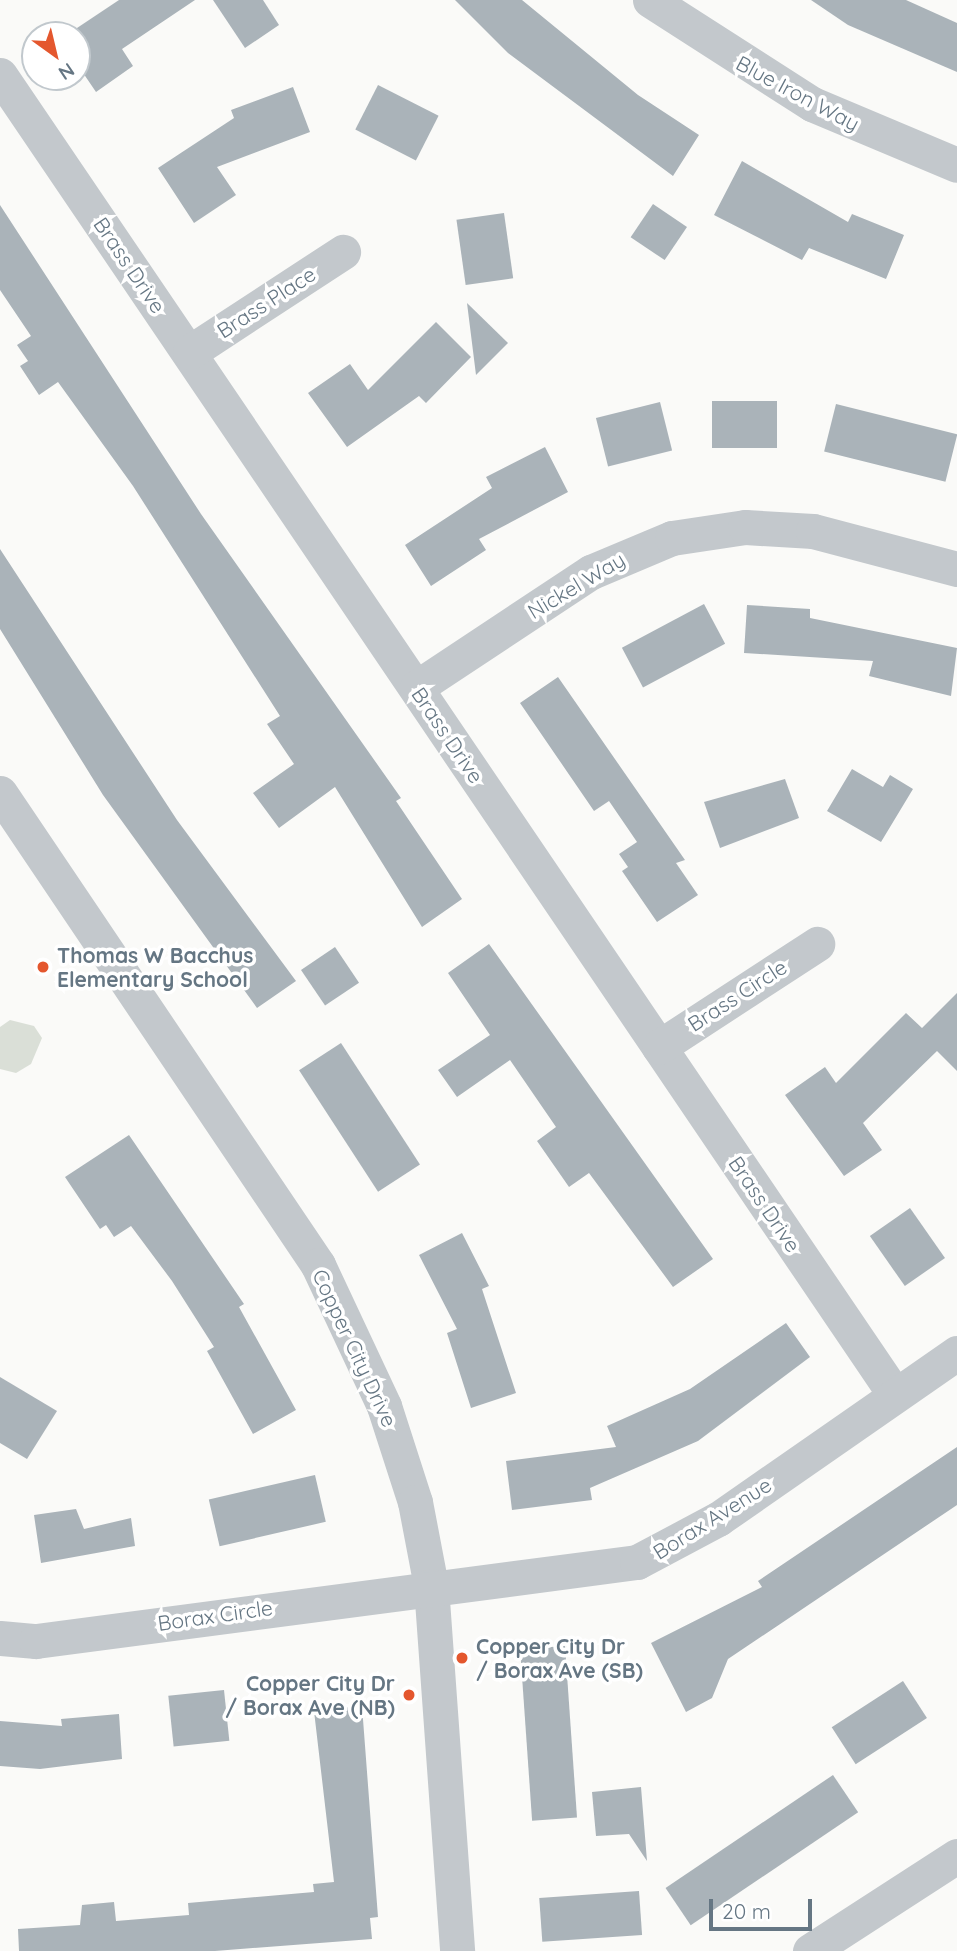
<!DOCTYPE html>
<html>
<head>
<meta charset="utf-8">
<style>
  body { margin:0 }
  #map { position:relative; width:957px; height:1951px; overflow:hidden; background:#fafaf8; font-family:Quicksand,sans-serif }
  div>[style] { position:absolute }
  [style*='--x'] { left:calc(var(--x)*1px); top:calc(var(--y)*1px); width:calc(var(--w)*1px); rotate:calc(var(--a)*1deg) }
  .green>* { inset:0; background:#dadfd7 }
  .building>* { inset:0; background:#aab3b9; transform-origin:0 0 }
  .minor>* { height:35px; margin:-17.5px; padding:0 17.5px; transform-origin:17.5px; border-radius:17.5px; background:#c3c8cc }
  .dots>* { width:19px; height:19px; translate:-50% -50%; box-sizing:border-box; border:4px solid #fff; border-radius:50% }
  span { translate:-50% -50%; white-space:nowrap; text-align:center; line-height:1.15; -webkit-text-stroke:7px #fff; paint-order:stroke }
  .street-label { font-size:21px; color:#657683 }
  .poi-label { font-size:21px; color:#657683; font-weight:700 }
  .left { translate:0 -50%; text-align:left }
  .right { translate:-100% -50%; text-align:right }
  .north { position:absolute; left:21px; top:21px; width:70px; height:70px; box-sizing:border-box; background:#fff; border:2px solid #c1c8cd; border-radius:50%; rotate:146deg; font-size:19px; font-weight:700; line-height:28px; text-align:center; color:#657683 }
  .north::after { content:''; display:block; margin:auto; width:24px; height:32px; background:#e4572e; clip-path:polygon(50% 0,100% 100%,50% 72%,0 100%) }
  .scale { position:absolute; left:709px; top:1899px; width:103px; height:32px; box-sizing:border-box; border:4px solid #657683; border-top:0; padding-left:9px; font-size:21px; line-height:24px; white-space:nowrap; color:#657683; -webkit-text-stroke:5px #fff; paint-order:stroke }
</style>
</head>
<body>
<div id="map">
  <div class="green">
    <div style="clip-path:polygon(10px 1020px,34px 1026px,42px 1038px,31px 1064px,16px 1073px,0 1069px,0 1027px)"></div>
  </div>
  <div class="building">
    <div style="clip-path:polygon(119px 0,195px 0,122px 49px,133px 66px,96px 92px,77px 64px,77px 28px)"></div>
    <div style="clip-path:polygon(213px 0,263px 0,279px 25px,245px 48px)"></div>
    <div style="clip-path:polygon(455px 0,522px 0,638px 95px,699px 135px,673px 176px,508px 53px)"></div>
    <div style="clip-path:polygon(811px 0,906px 0,957px 23px,957px 72px,848px 25px)"></div>
    <div style="left:378px;top:85px;width:68px;height:50px;rotate:27deg"></div>
    <div style="clip-path:polygon(293px 87px,310px 132px,217px 167px,236px 195px,194px 223px,158px 168px,234px 118px,231px 110px)"></div>
    <div style="clip-path:polygon(742px 161px,848px 222px,852px 214px,904px 235px,886px 279px,809px 248px,802px 260px,714px 215px)"></div>
    <div style="left:653px;top:204px;width:41px;height:40px;rotate:34deg"></div>
    <div style="clip-path:polygon(0 205px,201px 514px,401px 798px,396px 801px,462px 899px,422px 927px,335px 787px,279px 828px,253px 793px,294px 764px,267px 724px,280px 716px,133px 486px,58px 382px,39px 395px,20px 366px,28px 361px,17px 345px,31px 336px,0 290px)"></div>
    <div style="left:504px;top:213px;width:66px;height:48px;rotate:82deg"></div>
    <div style="clip-path:polygon(467px 303px,508px 343px,476px 375px)"></div>
    <div style="clip-path:polygon(436px 322px,471px 357px,426px 403px,419px 396px,347px 447px,308px 393px,350px 364px,368px 390px)"></div>
    <div style="left:777px;top:401px;width:47px;height:65px;rotate:90deg"></div>
    <div style="left:660px;top:402px;width:50px;height:66px;rotate:76deg"></div>
    <div style="left:836px;top:404px;width:125px;height:49px;rotate:14deg"></div>
    <div style="clip-path:polygon(545px 447px,568px 492px,479px 539px,486px 550px,431px 586px,405px 545px,492px 488px,486px 477px)"></div>
    <div style="clip-path:polygon(0 549px,177px 820px,296px 981px,257px 1008px,103px 795px,0 629px)"></div>
    <div style="left:704px;top:604px;width:45px;height:93px;rotate:62deg"></div>
    <div style="clip-path:polygon(747px 605px,810px 609px,810px 618px,957px 648px,951px 696px,869px 676px,873px 661px,744px 653px)"></div>
    <div style="clip-path:polygon(558px 677px,685px 860px,676px 863px,698px 895px,657px 922px,622px 871px,628px 867px,619px 854px,637px 842px,609px 801px,594px 811px,520px 703px)"></div>
    <div style="clip-path:polygon(852px 769px,883px 787px,890px 775px,913px 789px,881px 842px,827px 811px)"></div>
    <div style="clip-path:polygon(785px 779px,799px 818px,720px 848px,704px 802px)"></div>
    <div style="clip-path:polygon(489px 944px,713px 1259px,673px 1287px,589px 1173px,569px 1187px,537px 1141px,556px 1127px,510px 1060px,457px 1097px,438px 1070px,490px 1035px,448px 973px)"></div>
    <div style="left:335px;top:947px;width:43px;height:41px;rotate:56deg"></div>
    <div style="clip-path:polygon(957px 993px,957px 1071px,937px 1051px,863px 1123px,882px 1150px,844px 1176px,785px 1095px,825px 1067px,836px 1083px,906px 1013px,922px 1028px)"></div>
    <div style="left:341px;top:1043px;width:145px;height:50px;rotate:57deg"></div>
    <div style="clip-path:polygon(129px 1135px,244px 1304px,239px 1307px,296px 1410px,253px 1434px,207px 1351px,214px 1347px,172px 1281px,131px 1226px,114px 1237px,106px 1225px,100px 1229px,65px 1177px)"></div>
    <div style="left:910px;top:1208px;width:61px;height:49px;rotate:55deg"></div>
    <div style="clip-path:polygon(462px 1233px,489px 1286px,482px 1289px,516px 1393px,471px 1408px,447px 1333px,457px 1329px,419px 1255px)"></div>
    <div style="clip-path:polygon(786px 1323px,810px 1357px,698px 1441px,590px 1488px,592px 1500px,512px 1510px,506px 1461px,616px 1447px,607px 1426px,690px 1389px)"></div>
    <div style="clip-path:polygon(0 1377px,57px 1411px,27px 1459px,0 1443px)"></div>
    <div style="clip-path:polygon(957px 1447px,957px 1505px,728px 1659px,712px 1698px,686px 1712px,651px 1643px,762px 1587px,758px 1581px)"></div>
    <div style="left:315px;top:1475px;width:48px;height:109px;rotate:77deg"></div>
    <div style="clip-path:polygon(76px 1509px,84px 1529px,131px 1518px,135px 1546px,41px 1563px,34px 1515px)"></div>
    <div style="left:565px;top:1646px;width:172px;height:45px;rotate:86deg"></div>
    <div style="left:903px;top:1681px;width:44px;height:85px;rotate:57deg"></div>
    <div style="left:224px;top:1690px;width:51px;height:56px;rotate:84deg"></div>
    <div style="clip-path:polygon(362px 1706px,378px 1917px,370px 1918px,372px 1939px,215px 1951px,19px 1951px,18px 1929px,80px 1925px,82px 1905px,114px 1902px,116px 1921px,189px 1915px,188px 1903px,314px 1892px,313px 1884px,334px 1882px,314px 1711px)"></div>
    <div style="clip-path:polygon(119px 1714px,122px 1759px,40px 1769px,0 1766px,0 1721px,62px 1726px,61px 1719px)"></div>
    <div style="left:833px;top:1775px;width:45px;height:202px;rotate:56deg"></div>
    <div style="clip-path:polygon(641px 1787px,647px 1861px,629px 1834px,596px 1836px,592px 1792px)"></div>
    <div style="left:639px;top:1891px;width:44px;height:100px;rotate:86deg"></div>
  </div>
  <div class="minor">
    <div style="--x:650;--y:0;--w:193;--a:32.7"></div>
    <div style="--x:812;--y:104;--w:157;--a:22.8"></div>
    <div style="--x:0;--y:75;--w:1595;--a:55.86"></div>
    <div style="--x:190;--y:352;--w:183;--a:-33.2"></div>
    <div style="--x:417;--y:687;--w:209;--a:-33.5"></div>
    <div style="--x:591;--y:572;--w:88;--a:-22.8"></div>
    <div style="--x:672;--y:538;--w:74;--a:-8.6"></div>
    <div style="--x:745;--y:527;--w:68;--a:3.4"></div>
    <div style="--x:813;--y:531;--w:149;--a:14.8"></div>
    <div style="--x:0;--y:793;--w:569;--a:56.03"></div>
    <div style="--x:318;--y:1265;--w:156;--a:64.9"></div>
    <div style="--x:384;--y:1406;--w:101;--a:72.1"></div>
    <div style="--x:415;--y:1502;--w:86;--a:79.2"></div>
    <div style="--x:431;--y:1586;--w:366;--a:85.9"></div>
    <div style="--x:659;--y:1047;--w:189;--a:-33.1"></div>
    <div style="--x:0;--y:1638;--w:36;--a:5"></div>
    <div style="--x:36;--y:1641;--w:606;--a:-7.49"></div>
    <div style="--x:637;--y:1562;--w:92;--a:-28"></div>
    <div style="--x:718;--y:1519;--w:291;--a:-34.8"></div>
    <div style="--x:810;--y:1951;--w:175;--a:-32.9"></div>
  </div>
  <div class="dots">
    <div style="left:43px;top:967px;background:#e4572e"></div>
    <div style="left:462px;top:1658px;background:#e4572e"></div>
    <div style="left:409px;top:1695px;background:#e4572e"></div>
  </div>
  <div class="street-label">
    <span style="left:798px;top:93px;rotate:28deg">Blue Iron Way</span>
    <span style="left:130px;top:265px;rotate:56deg">Brass Drive</span>
    <span style="left:266px;top:302px;rotate:-33deg">Brass Place</span>
    <span style="left:576px;top:585px;rotate:-31deg">Nickel Way</span>
    <span style="left:448px;top:735px;rotate:56deg">Brass Drive</span>
    <span style="left:737px;top:995px;rotate:-33deg">Brass Circle</span>
    <span style="left:765px;top:1204px;rotate:56deg">Brass Drive</span>
    <span style="left:355px;top:1348px;rotate:65deg">Copper City Drive</span>
    <span style="left:712px;top:1518px;rotate:-32deg">Borax Avenue</span>
    <span style="left:215px;top:1615px;rotate:-8deg">Borax Circle</span>
  </div>
  <div class="poi-label">
    <span class="left" style="left:57px;top:967px">Thomas W Bacchus<br>Elementary School</span>
    <span class="left" style="left:476px;top:1658px">Copper City Dr<br>/ Borax Ave (SB)</span>
    <span class="right" style="left:395px;top:1695px">Copper City Dr<br>/ Borax Ave (NB)</span>
  </div>
  <div class="north">N</div>
  <div class="scale">20 m</div>
</div>
</body>
</html>
